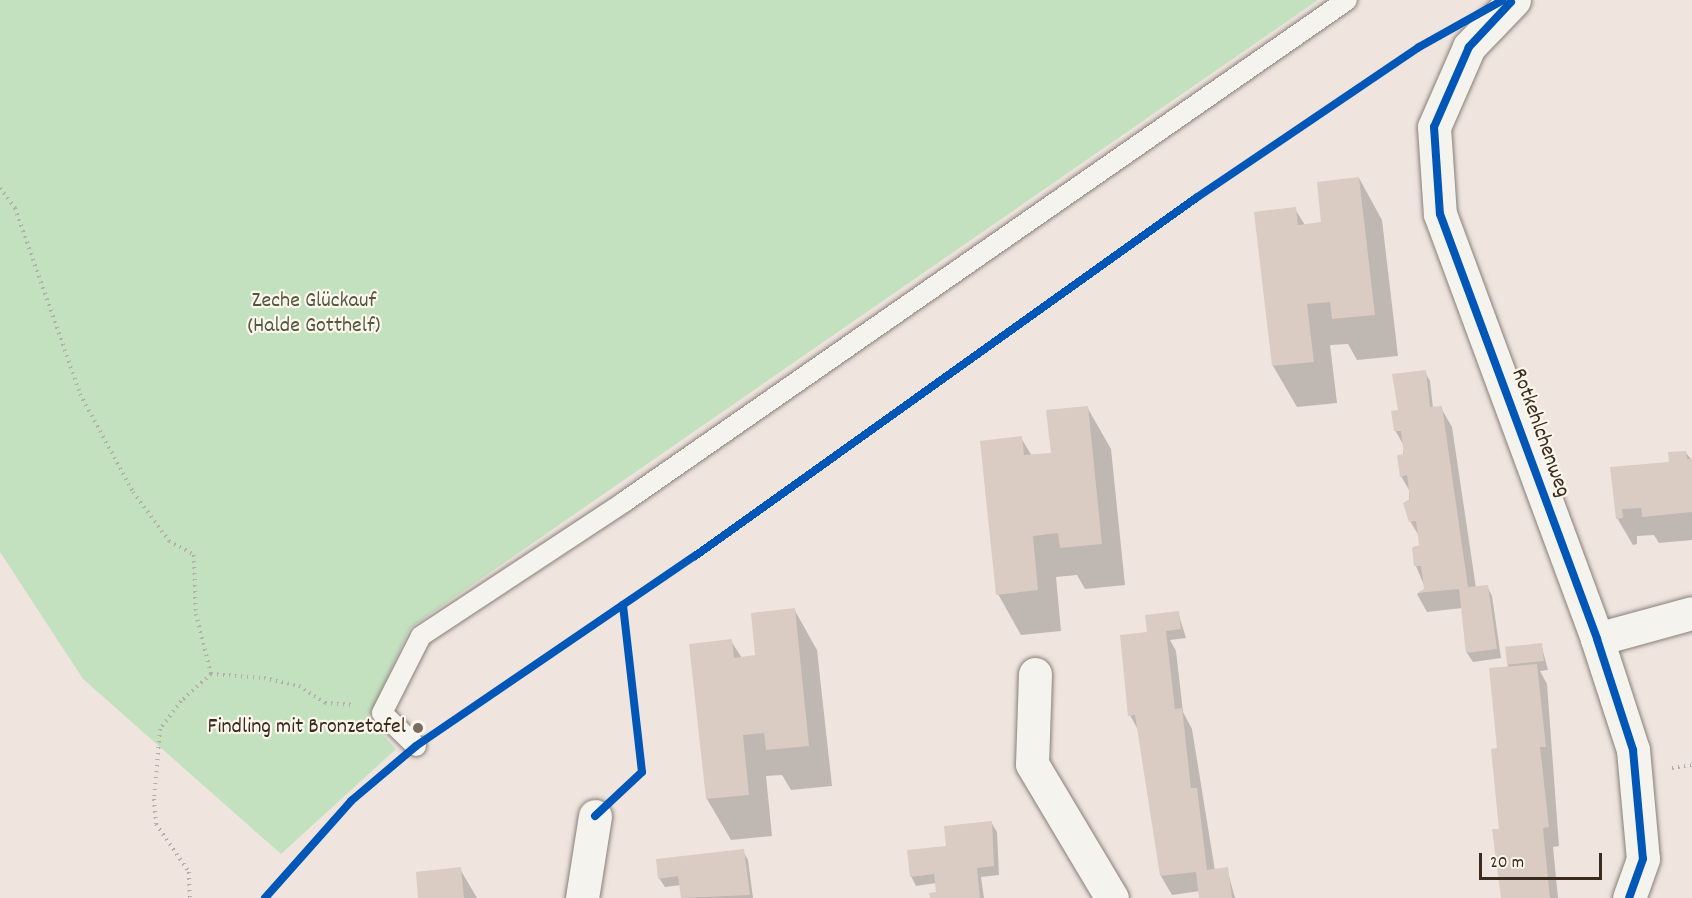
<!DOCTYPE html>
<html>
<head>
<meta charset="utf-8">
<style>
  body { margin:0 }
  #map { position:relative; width:1692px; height:898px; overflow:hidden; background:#efe5de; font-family:Dekko,sans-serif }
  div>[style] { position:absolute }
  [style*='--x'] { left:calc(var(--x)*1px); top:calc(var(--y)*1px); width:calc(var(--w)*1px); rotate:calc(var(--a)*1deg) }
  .green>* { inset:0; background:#c4e1bf }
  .shadow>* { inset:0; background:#0003 }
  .building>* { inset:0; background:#dacbc3; transform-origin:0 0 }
  .path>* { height:4px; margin-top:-2px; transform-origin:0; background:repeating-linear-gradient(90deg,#b2aea9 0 1.5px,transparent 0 6px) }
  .roads { filter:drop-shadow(0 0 2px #877f79) drop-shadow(0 0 2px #877f79) }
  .service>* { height:20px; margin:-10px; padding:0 10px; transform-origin:10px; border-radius:10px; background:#f5f3ee }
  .minor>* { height:33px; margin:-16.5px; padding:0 16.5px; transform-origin:16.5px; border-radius:16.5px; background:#f5f3ee }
  .cycleway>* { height:8px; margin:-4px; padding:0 4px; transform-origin:4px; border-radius:4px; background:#0057b8 }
  .dots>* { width:16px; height:16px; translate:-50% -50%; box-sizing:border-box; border:3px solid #fbf7ec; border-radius:50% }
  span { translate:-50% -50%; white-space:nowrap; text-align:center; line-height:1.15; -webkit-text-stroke:4.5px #fbf7ec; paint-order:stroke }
  .park-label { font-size:22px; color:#545740 }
  .street-label { font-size:22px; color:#3b2a1e }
  .poi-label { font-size:22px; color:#3b2a1e }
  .right { translate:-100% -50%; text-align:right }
  .scale { position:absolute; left:1479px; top:853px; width:123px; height:27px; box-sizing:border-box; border:3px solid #3b2a1e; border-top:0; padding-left:8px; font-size:18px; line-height:21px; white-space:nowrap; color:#3b2a1e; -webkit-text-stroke:4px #fbf7ec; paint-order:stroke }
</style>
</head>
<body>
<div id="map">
  <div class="green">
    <div style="clip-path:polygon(0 0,1318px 0,410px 628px,368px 719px,396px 749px,281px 854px,83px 679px,0 552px)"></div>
  </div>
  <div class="shadow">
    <div style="clip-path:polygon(1359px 178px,1382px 220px,1398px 356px,1357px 360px,1348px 344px,1330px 345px,1337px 403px,1297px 407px,1273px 366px,1295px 209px,1305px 225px,1323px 223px)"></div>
    <div style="clip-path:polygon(1425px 372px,1430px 381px,1433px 408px,1441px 408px,1452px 427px,1476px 588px,1487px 586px,1492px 596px,1501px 658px,1473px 662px,1467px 653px,1462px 608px,1427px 612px,1417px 594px,1426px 590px,1416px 566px,1413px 547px,1420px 546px,1419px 536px,1410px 521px,1409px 490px,1401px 476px,1404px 446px,1395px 430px,1401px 412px)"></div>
    <div style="clip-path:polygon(1087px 407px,1111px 449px,1125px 585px,1085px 589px,1077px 575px,1056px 577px,1061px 631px,1021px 635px,998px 594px,1021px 438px,1032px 456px,1052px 454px)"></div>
    <div style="clip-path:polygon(1685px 452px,1692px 460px,1692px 540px,1659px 543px,1654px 535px,1637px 536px,1637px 544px,1633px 545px,1617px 518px,1612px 469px,1671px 463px)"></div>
    <div style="clip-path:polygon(794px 609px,817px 650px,832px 786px,791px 790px,782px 775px,766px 776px,772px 836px,731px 840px,707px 799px,690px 645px,731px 641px,742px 658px,757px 656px)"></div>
    <div style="clip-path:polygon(1178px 612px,1186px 638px,1170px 640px,1176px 651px,1183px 712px,1192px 729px,1215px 871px,1227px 869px,1235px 898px,1201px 898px,1200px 891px,1172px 895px,1161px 876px,1138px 730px,1130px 715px,1149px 634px)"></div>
    <div style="clip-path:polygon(1541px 644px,1548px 670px,1540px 671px,1547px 684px,1559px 846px,1553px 847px,1558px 898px,1503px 898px,1499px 750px,1508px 664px)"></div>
    <div style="clip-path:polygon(991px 822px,997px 832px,999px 875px,981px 877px,984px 898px,931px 898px,937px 893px,936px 883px,916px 886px,911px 876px,948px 847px)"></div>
    <div style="clip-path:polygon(743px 851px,748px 860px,753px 898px,682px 898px,681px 885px,665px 887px,659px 878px)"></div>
    <div style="clip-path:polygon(460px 869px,477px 898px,420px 898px)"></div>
  </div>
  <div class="building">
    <div style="clip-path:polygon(1359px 177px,1375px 315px,1332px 319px,1330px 302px,1307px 304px,1314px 362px,1272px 366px,1254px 212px,1296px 207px,1298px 225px,1321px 222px,1317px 182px)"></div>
    <div style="clip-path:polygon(1426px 370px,1430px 407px,1442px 406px,1468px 587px,1488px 585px,1497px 649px,1466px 653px,1459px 589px,1417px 593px,1424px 589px,1421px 566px,1414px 566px,1412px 548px,1419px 545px,1416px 521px,1409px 522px,1403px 503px,1410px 499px,1407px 475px,1400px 477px,1397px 455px,1404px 454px,1401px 431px,1394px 431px,1391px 411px,1398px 410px,1392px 374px)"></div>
    <div style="clip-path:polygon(1088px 406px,1102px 544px,1060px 548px,1058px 533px,1033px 536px,1038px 590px,996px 595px,980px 441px,1022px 436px,1024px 455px,1051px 453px,1046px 410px)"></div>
    <div style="clip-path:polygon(1686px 451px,1687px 459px,1692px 459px,1692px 512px,1642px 517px,1641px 508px,1622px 509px,1623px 518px,1616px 519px,1610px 467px,1669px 462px,1668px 452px)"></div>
    <div style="clip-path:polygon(795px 608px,809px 746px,766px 750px,764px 733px,743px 735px,749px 795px,706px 799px,689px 644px,732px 639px,734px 658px,755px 655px,751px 613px)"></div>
    <div style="clip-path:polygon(1179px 611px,1181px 629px,1166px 631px,1175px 709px,1182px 708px,1191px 788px,1197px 788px,1207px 870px,1228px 867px,1232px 898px,1199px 898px,1196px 872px,1160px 876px,1135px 715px,1128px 716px,1120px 635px,1147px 632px,1145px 615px)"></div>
    <div style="left:1542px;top:643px;width:18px;height:37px;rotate:84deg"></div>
    <div style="clip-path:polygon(1537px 664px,1546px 747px,1540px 747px,1549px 827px,1543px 828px,1550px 898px,1501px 898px,1492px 829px,1499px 829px,1491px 749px,1497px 748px,1489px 668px)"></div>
    <div style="clip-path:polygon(992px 821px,994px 866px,977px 868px,980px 898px,930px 898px,929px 893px,936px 892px,934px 874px,910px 877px,907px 850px,946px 846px,944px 826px)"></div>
    <div style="clip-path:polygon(744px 849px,750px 895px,681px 898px,678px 876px,658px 879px,656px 859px)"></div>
    <div style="clip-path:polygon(461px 867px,464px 898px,418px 898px,416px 872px)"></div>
  </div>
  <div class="path">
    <div style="--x:0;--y:188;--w:25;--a:53"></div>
    <div style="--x:15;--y:208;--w:197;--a:70.7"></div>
    <div style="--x:80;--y:394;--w:111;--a:61.6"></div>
    <div style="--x:133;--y:492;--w:61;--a:53.7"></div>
    <div style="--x:169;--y:541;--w:29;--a:29"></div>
    <div style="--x:194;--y:555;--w:59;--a:88.1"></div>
    <div style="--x:196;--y:614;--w:62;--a:76"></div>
    <div style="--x:211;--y:674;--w:40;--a:138"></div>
    <div style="--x:181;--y:701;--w:35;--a:127"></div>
    <div style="--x:160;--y:729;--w:70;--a:94.9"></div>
    <div style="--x:154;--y:799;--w:25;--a:85"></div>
    <div style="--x:156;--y:824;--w:58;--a:55.5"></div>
    <div style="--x:189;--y:872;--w:26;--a:88"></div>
    <div style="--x:211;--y:674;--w:53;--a:4.3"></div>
    <div style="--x:264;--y:678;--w:36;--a:13"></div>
    <div style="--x:299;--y:686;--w:31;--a:33"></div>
    <div style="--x:325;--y:703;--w:29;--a:4"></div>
    <div style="--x:1672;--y:768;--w:20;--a:-9"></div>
  </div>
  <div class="roads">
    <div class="service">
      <div style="--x:416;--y:746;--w:47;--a:-135.9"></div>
      <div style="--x:382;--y:713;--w:86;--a:-63.1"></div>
      <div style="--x:421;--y:636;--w:243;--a:-33.4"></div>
      <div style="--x:624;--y:502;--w:880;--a:-34.77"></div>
    </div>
    <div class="minor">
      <div style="--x:1514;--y:0;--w:65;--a:133.8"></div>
      <div style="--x:1469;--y:47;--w:87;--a:113.6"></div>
      <div style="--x:1434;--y:127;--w:87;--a:86.1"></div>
      <div style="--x:1440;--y:214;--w:453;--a:69.7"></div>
      <div style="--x:1597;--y:639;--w:117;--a:72"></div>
      <div style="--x:1633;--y:750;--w:109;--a:84.8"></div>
      <div style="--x:1643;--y:859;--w:41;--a:109.7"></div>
      <div style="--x:1597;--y:639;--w:98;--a:-15.3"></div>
      <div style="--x:1035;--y:674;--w:90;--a:91.9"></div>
      <div style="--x:1032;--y:764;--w:156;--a:59.2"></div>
      <div style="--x:582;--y:898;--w:83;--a:-81"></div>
    </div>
  </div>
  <div class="cycleway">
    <div style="--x:1511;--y:2;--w:62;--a:133"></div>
    <div style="--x:1469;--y:47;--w:87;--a:113.6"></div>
    <div style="--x:1434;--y:127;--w:87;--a:86.1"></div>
    <div style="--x:1440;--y:214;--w:453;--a:69.7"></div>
    <div style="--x:1597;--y:639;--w:117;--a:72"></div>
    <div style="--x:1633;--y:750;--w:109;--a:84.8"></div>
    <div style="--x:1643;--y:859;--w:41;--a:109.7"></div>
    <div style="--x:595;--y:816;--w:64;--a:-43.1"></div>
    <div style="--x:642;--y:772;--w:168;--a:-96.5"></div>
    <div style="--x:265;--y:898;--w:130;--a:-48.4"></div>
    <div style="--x:351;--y:801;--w:85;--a:-40.2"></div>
    <div style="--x:416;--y:746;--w:338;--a:-34.3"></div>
    <div style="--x:695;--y:556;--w:616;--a:-35.55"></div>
    <div style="--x:1196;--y:198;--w:269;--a:-34.1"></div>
    <div style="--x:1419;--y:47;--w:96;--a:-29.2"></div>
  </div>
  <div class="dots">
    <div style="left:418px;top:728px;background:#7a6b61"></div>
  </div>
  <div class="park-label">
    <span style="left:314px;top:314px">Zeche Glückauf<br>(Halde Gotthelf)</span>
  </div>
  <div class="street-label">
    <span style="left:1540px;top:433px;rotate:70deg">Rotkehlchenweg</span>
  </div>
  <div class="poi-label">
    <span class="right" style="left:406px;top:728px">Findling mit Bronzetafel</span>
  </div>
  <div class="scale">20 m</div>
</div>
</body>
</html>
